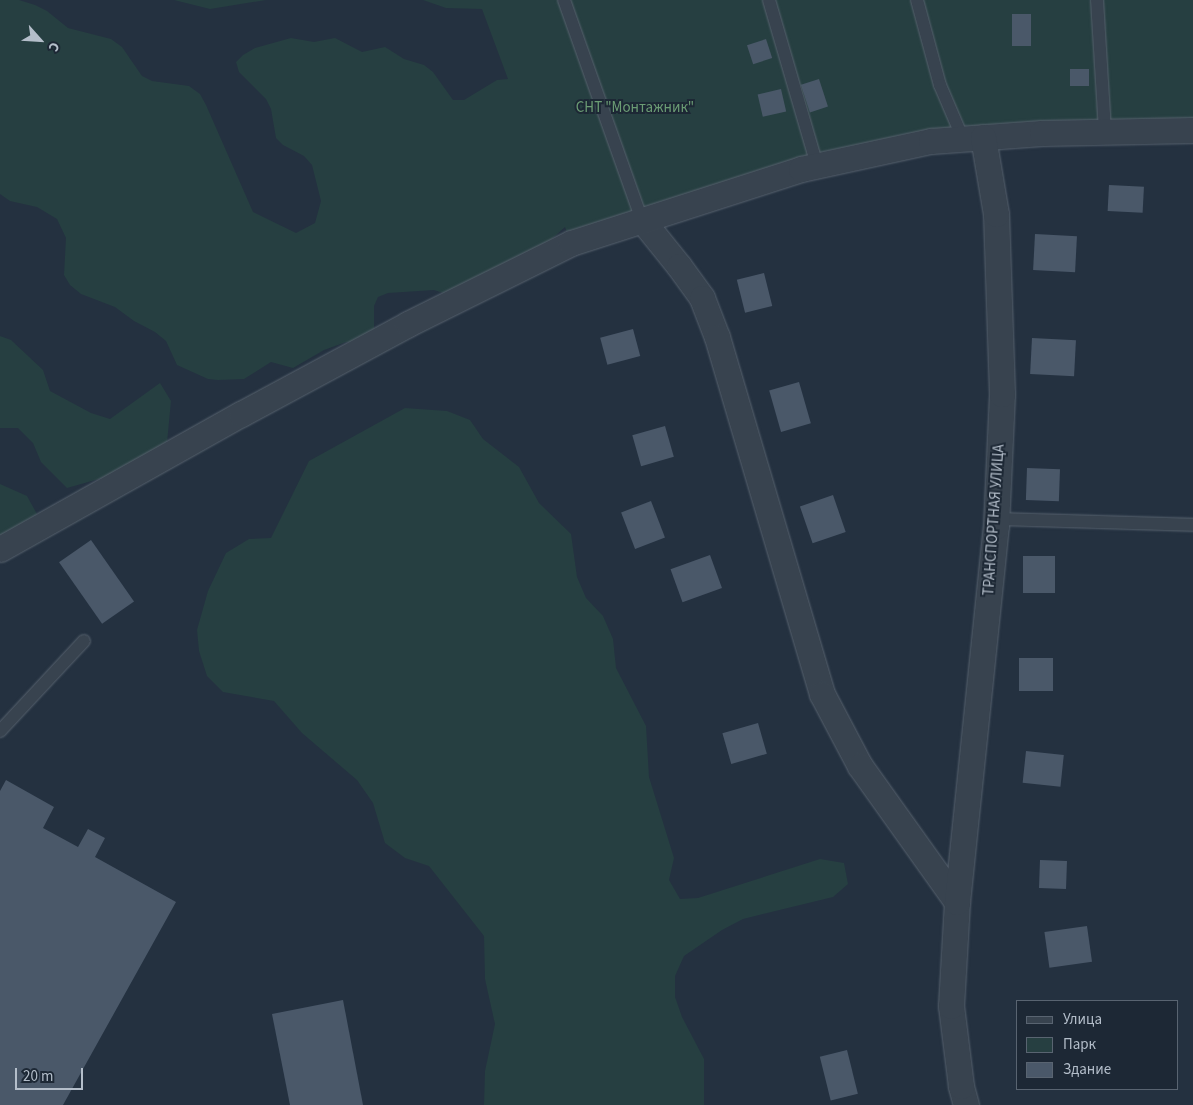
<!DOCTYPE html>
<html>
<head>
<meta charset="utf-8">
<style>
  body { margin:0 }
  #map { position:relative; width:1193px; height:1105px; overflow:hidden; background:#243140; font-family:"Source Sans 3",sans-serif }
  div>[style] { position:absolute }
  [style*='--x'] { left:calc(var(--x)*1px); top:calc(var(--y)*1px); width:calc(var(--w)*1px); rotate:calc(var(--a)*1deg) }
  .green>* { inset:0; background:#263f41 }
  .building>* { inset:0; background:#4a5869; transform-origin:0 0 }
  .roads { filter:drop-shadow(0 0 1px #56616d) drop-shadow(0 0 1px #56616d) }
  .lane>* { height:12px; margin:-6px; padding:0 6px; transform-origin:6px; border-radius:6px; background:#38434f }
  .street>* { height:25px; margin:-12.5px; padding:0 12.5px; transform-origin:12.5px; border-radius:12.5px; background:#38434f }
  span { translate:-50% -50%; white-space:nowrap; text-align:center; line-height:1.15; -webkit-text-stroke:4px #1d2835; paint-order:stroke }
  .park-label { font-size:15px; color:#6b9c74 }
  .street-label { font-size:15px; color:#b4beca }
  .legend { position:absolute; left:1016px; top:1000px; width:162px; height:90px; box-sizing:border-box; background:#1d2835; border:1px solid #596471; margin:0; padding:6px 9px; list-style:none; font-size:15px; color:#b4beca }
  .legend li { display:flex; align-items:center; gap:10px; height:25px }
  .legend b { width:25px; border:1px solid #596471 }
  .north { position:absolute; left:15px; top:15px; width:50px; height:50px; -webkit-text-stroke:4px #1d2835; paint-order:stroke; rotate:116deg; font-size:14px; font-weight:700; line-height:20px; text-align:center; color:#b4beca }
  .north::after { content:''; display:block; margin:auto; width:18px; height:22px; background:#b4beca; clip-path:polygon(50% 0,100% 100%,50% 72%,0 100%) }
  .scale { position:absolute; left:15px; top:1068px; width:68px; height:22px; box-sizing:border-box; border:2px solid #b4beca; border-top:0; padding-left:6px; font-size:15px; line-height:18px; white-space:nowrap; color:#b4beca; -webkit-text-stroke:4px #1d2835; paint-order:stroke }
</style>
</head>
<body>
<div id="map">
  <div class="green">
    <div style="clip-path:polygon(0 0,19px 0,35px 5px,47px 11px,68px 28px,111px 39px,122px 47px,142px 76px,152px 81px,189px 86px,200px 94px,206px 105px,253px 212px,296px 233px,315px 223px,321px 201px,312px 165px,304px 156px,283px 145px,276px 138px,271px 109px,266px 99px,239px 72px,236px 62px,243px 55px,255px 48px,291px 38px,314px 42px,335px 38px,362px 52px,385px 47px,404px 59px,424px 65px,433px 72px,453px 100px,464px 100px,497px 80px,508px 79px,482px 9px,446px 8px,423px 0,1193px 0,1193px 130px,931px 141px,571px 243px,565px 227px,523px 265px,455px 297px,434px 290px,388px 293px,378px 297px,374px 306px,374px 329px,357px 342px,346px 342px,324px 350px,293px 368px,271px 362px,244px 379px,218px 380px,208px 379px,177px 365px,166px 341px,155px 332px,134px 321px,115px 307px,81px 294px,70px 285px,64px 275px,66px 238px,57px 219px,37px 207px,10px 201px,0 194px)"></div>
    <div style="clip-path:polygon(174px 0,266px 0,210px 9px)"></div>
    <div style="clip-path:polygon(0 336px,11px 340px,43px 370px,50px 391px,91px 413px,110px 419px,160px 383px,171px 401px,167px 443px,134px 469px,67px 488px,41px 462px,33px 443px,18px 428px,0 428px)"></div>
    <div style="clip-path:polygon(405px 408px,447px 411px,470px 420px,483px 439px,519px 467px,539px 503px,571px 534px,577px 577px,586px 598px,603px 616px,613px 639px,616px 668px,646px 726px,649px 777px,674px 858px,669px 880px,680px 899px,698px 898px,820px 859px,844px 863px,848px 884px,833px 897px,743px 919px,722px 930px,684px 956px,675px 976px,675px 997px,682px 1017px,704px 1059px,704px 1105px,484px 1105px,485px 1071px,495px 1024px,485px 979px,484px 936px,429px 866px,405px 858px,385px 843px,373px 803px,357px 780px,302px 733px,274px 701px,223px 692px,207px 676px,199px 651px,197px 630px,208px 591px,226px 553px,249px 539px,271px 538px,309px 461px)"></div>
    <div style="clip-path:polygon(0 484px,27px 496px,37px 514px,0 544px)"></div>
  </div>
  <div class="building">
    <div style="left:1031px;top:14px;width:32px;height:19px;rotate:90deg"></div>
    <div style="left:766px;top:39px;width:20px;height:20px;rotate:72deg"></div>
    <div style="left:1070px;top:69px;width:19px;height:17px"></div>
    <div style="left:819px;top:79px;width:29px;height:19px;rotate:72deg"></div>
    <div style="left:781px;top:89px;width:23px;height:24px;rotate:77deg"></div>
    <div style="left:1109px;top:185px;width:35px;height:26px;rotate:3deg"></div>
    <div style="left:1035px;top:234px;width:42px;height:36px;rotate:3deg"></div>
    <div style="left:764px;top:273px;width:34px;height:28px;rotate:76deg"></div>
    <div style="left:633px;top:329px;width:28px;height:34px;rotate:75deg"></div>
    <div style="left:1032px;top:338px;width:44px;height:36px;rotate:3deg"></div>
    <div style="left:799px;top:382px;width:43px;height:31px;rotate:74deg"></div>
    <div style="left:665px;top:426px;width:32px;height:34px;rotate:74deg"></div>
    <div style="left:1027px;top:468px;width:33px;height:32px;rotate:2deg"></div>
    <div style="left:833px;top:495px;width:39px;height:35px;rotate:71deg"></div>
    <div style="left:651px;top:501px;width:39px;height:32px;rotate:69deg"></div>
    <div style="left:91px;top:540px;width:75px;height:39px;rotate:55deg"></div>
    <div style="left:710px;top:555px;width:35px;height:42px;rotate:70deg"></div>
    <div style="left:1055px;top:556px;width:37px;height:32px;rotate:90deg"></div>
    <div style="left:1019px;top:658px;width:34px;height:33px"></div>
    <div style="left:758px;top:723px;width:32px;height:37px;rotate:74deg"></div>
    <div style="left:1026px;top:751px;width:38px;height:32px;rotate:6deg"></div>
    <div style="clip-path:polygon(6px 780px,54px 807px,43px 828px,78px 847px,88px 829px,105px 838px,95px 857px,176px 902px,63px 1105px,0 1105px,0 791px)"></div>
    <div style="left:1040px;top:860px;width:27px;height:28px;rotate:2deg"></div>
    <div style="left:1087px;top:926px;width:36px;height:43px;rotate:82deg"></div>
    <div style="clip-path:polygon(343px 1000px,363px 1105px,290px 1105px,272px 1014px)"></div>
    <div style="left:847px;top:1050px;width:45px;height:28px;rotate:76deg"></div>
  </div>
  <div class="roads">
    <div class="lane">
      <div style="--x:564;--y:0;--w:233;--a:70.5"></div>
      <div style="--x:769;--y:0;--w:172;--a:73.8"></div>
      <div style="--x:917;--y:0;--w:88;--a:74.9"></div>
      <div style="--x:940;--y:85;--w:59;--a:66.9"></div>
      <div style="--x:1097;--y:0;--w:132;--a:86.5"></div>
      <div style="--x:996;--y:519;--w:197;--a:1.7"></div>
      <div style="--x:0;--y:731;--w:123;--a:-47"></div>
    </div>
    <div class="street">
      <div style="--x:642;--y:220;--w:59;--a:51.2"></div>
      <div style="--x:679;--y:266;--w:39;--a:54"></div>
      <div style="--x:702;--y:298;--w:42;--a:69"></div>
      <div style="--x:717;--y:337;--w:372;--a:73.6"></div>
      <div style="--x:822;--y:694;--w:81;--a:62.2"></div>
      <div style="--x:860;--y:766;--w:167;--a:54.5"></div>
      <div style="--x:0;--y:549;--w:276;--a:-29.3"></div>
      <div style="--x:241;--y:414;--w:190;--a:-28.3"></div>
      <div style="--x:408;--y:324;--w:182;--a:-26.4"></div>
      <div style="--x:571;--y:243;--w:242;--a:-17.8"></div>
      <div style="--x:801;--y:169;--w:133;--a:-12.2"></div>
      <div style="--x:931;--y:141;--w:111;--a:-4.1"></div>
      <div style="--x:1042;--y:133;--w:151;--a:-1.1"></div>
      <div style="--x:966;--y:1105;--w:20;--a:-105"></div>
      <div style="--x:961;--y:1086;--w:81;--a:-97.1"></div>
      <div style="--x:951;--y:1006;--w:104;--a:-86.7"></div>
      <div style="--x:957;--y:902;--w:378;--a:-84.1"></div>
      <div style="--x:996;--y:526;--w:132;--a:-87.4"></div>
      <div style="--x:1002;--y:394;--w:180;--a:-91.9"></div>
      <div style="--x:996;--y:214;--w:78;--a:-99.6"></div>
    </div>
  </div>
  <div class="park-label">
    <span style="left:635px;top:108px">СНТ "Монтажник"</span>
  </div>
  <div class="street-label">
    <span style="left:994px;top:520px;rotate:-86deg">ТРАНСПОРТНАЯ УЛИЦА</span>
  </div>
  <ul class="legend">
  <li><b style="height:6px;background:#38434f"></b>Улица</li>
  <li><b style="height:14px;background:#263f41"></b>Парк</li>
  <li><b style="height:14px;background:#4a5869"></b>Здание</li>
  </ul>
  <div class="north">С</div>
  <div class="scale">20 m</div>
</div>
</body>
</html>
